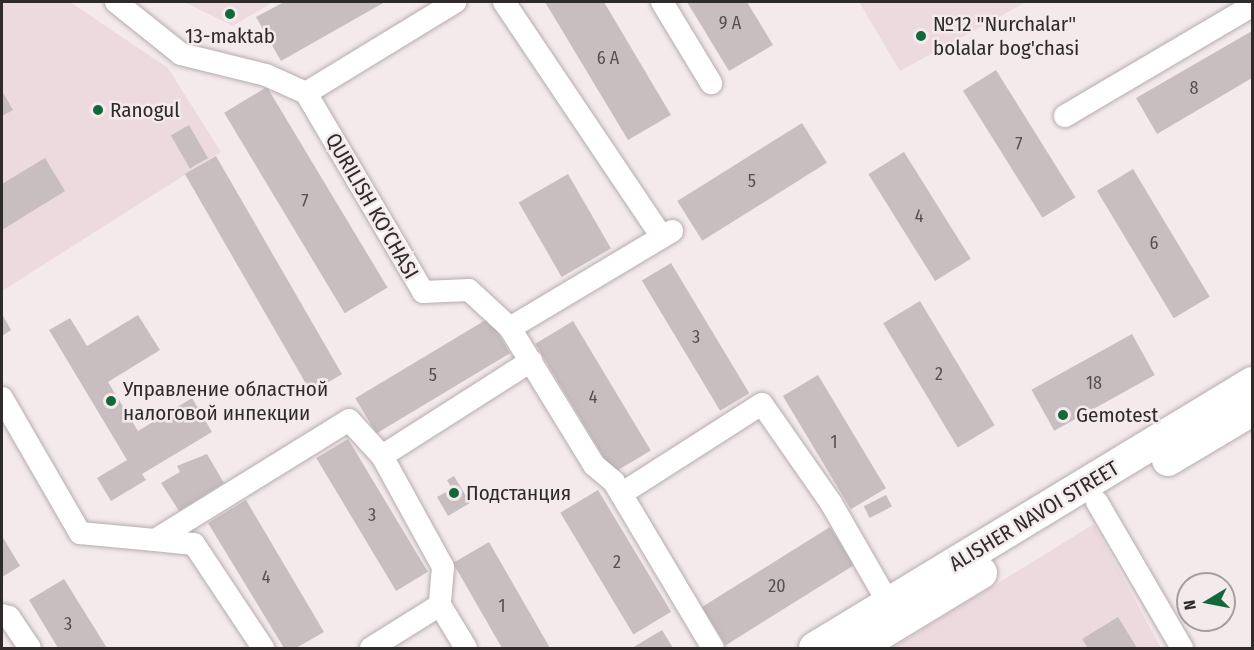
<!DOCTYPE html>
<html>
<head>
<meta charset="utf-8">
<style>
  body { margin:0 }
  #map { position:relative; width:1254px; height:650px; overflow:hidden; background:#f4eaec; font-family:"Fira Sans Condensed",sans-serif }
  div>[style] { position:absolute }
  [style*='--x'] { left:calc(var(--x)*1px); top:calc(var(--y)*1px); width:calc(var(--w)*1px); rotate:calc(var(--a)*1deg) }
  .built>* { inset:0; background:#eddade }
  .building>* { inset:0; background:#c8bec0; transform-origin:0 0 }
  .roads { filter:drop-shadow(0 0 2px #b6acae) drop-shadow(0 0 2px #b6acae) }
  .street>* { height:22px; margin:-11px; padding:0 11px; transform-origin:11px; border-radius:11px; background:#fff }
  .secondary>* { height:32px; margin:-16px; padding:0 16px; transform-origin:16px; border-radius:16px; background:#fff }
  .dots>* { width:16px; height:16px; translate:-50% -50%; box-sizing:border-box; border:3px solid #f4eaec; border-radius:50% }
  span { translate:-50% -50%; white-space:nowrap; text-align:center; line-height:1.15; -webkit-text-stroke:5px #f4eaec; paint-order:stroke }
  .number-label { font-size:18px; color:#555050 }
  .number-label span { -webkit-text-stroke-width:0 }
  .poi-label { font-size:21px; color:#2f2b2b }
  .left { translate:0 -50%; text-align:left }
  .street-label { font-size:21px; color:#2f2b2b }
  .frame { position:absolute; inset:0; border:3px solid #2f2b2b; pointer-events:none }
  .north { position:absolute; left:1176px; top:572px; width:60px; height:60px; box-sizing:border-box; background:#f4eaec; border:2px solid #a59e9f; border-radius:50%; rotate:260deg; font-size:16px; font-weight:700; line-height:24px; text-align:center; color:#2f2b2b }
  .north::after { content:''; display:block; margin:auto; width:21px; height:27px; background:#13683a; clip-path:polygon(50% 0,100% 100%,50% 72%,0 100%) }
</style>
</head>
<body>
<div id="map">
  <div class="built">
    <div style="clip-path:polygon(2px 2px,70px 2px,168px 68px,221px 152px,2px 291px)"></div>
    <div style="clip-path:polygon(184px 2px,273px 2px,233px 26px)"></div>
    <div style="clip-path:polygon(859px 2px,1026px 2px,900px 71px)"></div>
    <div style="clip-path:polygon(1094px 524px,1161px 648px,892px 648px)"></div>
  </div>
  <div class="building">
    <div style="clip-path:polygon(284px 2px,385px 2px,281px 61px,256px 17px)"></div>
    <div style="clip-path:polygon(545px 2px,604px 2px,671px 115px,628px 140px)"></div>
    <div style="clip-path:polygon(687px 2px,747px 2px,773px 45px,729px 71px)"></div>
    <div style="clip-path:polygon(1252px 31px,1252px 78px,1157px 134px,1136px 98px)"></div>
    <div style="left:996px;top:70px;width:150px;height:39px;rotate:58deg"></div>
    <div style="left:267px;top:87px;width:234px;height:50px;rotate:59deg"></div>
    <div style="clip-path:polygon(2px 91px,13px 110px,2px 116px)"></div>
    <div style="left:802px;top:123px;width:47px;height:147px;rotate:58deg"></div>
    <div style="left:189px;top:125px;width:38px;height:21px;rotate:60deg"></div>
    <div style="left:904px;top:152px;width:126px;height:42px;rotate:58deg"></div>
    <div style="left:216px;top:156px;width:252px;height:36px;rotate:60deg"></div>
    <div style="clip-path:polygon(45px 158px,65px 191px,2px 230px,2px 184px)"></div>
    <div style="left:1133px;top:169px;width:149px;height:42px;rotate:59deg"></div>
    <div style="left:568px;top:174px;width:86px;height:57px;rotate:60deg"></div>
    <div style="left:671px;top:263px;width:152px;height:34px;rotate:59deg"></div>
    <div style="left:920px;top:301px;width:145px;height:43px;rotate:59deg"></div>
    <div style="clip-path:polygon(2px 314px,11px 330px,2px 336px)"></div>
    <div style="clip-path:polygon(138px 315px,160px 350px,108px 382px,138px 431px,192px 398px,212px 432px,142px 474px,146px 480px,111px 501px,97px 478px,127px 460px,49px 330px,70px 318px,87px 346px)"></div>
    <div style="left:489px;top:318px;width:41px;height:156px;rotate:59deg"></div>
    <div style="left:573px;top:321px;width:151px;height:44px;rotate:59deg"></div>
    <div style="left:1132px;top:334px;width:47px;height:115px;rotate:61deg"></div>
    <div style="left:818px;top:375px;width:132px;height:41px;rotate:59deg"></div>
    <div style="left:348px;top:439px;width:155px;height:37px;rotate:59deg"></div>
    <div style="clip-path:polygon(207px 454px,224px 483px,179px 511px,161px 483px,180px 472px,177px 466px)"></div>
    <div style="clip-path:polygon(454px 476px,470px 503px,448px 516px,437px 497px,452px 489px,447px 480px)"></div>
    <div style="left:598px;top:490px;width:142px;height:44px;rotate:59deg"></div>
    <div style="left:886px;top:495px;width:13px;height:25px;rotate:63deg"></div>
    <div style="clip-path:polygon(246px 500px,324px 632px,296px 648px,284px 648px,208px 523px)"></div>
    <div style="left:830px;top:527px;width:45px;height:151px;rotate:58deg"></div>
    <div style="clip-path:polygon(2px 536px,20px 566px,2px 577px)"></div>
    <div style="clip-path:polygon(489px 542px,550px 648px,502px 648px,453px 563px)"></div>
    <div style="clip-path:polygon(64px 579px,107px 648px,58px 648px,29px 600px)"></div>
    <div style="clip-path:polygon(1118px 617px,1137px 648px,1088px 648px,1082px 639px)"></div>
    <div style="clip-path:polygon(662px 630px,673px 648px,632px 648px)"></div>
  </div>
  <div class="roads">
    <div class="street">
      <div style="--x:116;--y:2;--w:83;--a:38.7"></div>
      <div style="--x:181;--y:54;--w:88;--a:13.9"></div>
      <div style="--x:266;--y:75;--w:44;--a:24.2"></div>
      <div style="--x:504;--y:2;--w:283;--a:56.1"></div>
      <div style="--x:662;--y:2;--w:95;--a:58.8"></div>
      <div style="--x:306;--y:93;--w:231;--a:59.5"></div>
      <div style="--x:423;--y:292;--w:46;--a:-2.5"></div>
      <div style="--x:469;--y:290;--w:56;--a:42.8"></div>
      <div style="--x:510;--y:328;--w:161;--a:58.5"></div>
      <div style="--x:594;--y:465;--w:26;--a:40"></div>
      <div style="--x:614;--y:482;--w:193;--a:59.2"></div>
      <div style="--x:306;--y:93;--w:175;--a:-31.4"></div>
      <div style="--x:1065;--y:116;--w:217;--a:-30.5"></div>
      <div style="--x:510;--y:328;--w:189;--a:-30.9"></div>
      <div style="--x:2;--y:398;--w:156;--a:60"></div>
      <div style="--x:80;--y:533;--w:75;--a:5.3"></div>
      <div style="--x:155;--y:540;--w:228;--a:-31.7"></div>
      <div style="--x:349;--y:420;--w:49;--a:47.5"></div>
      <div style="--x:382;--y:456;--w:127;--a:61.2"></div>
      <div style="--x:443;--y:567;--w:38;--a:95"></div>
      <div style="--x:440;--y:605;--w:50;--a:58.8"></div>
      <div style="--x:382;--y:456;--w:177;--a:-32.5"></div>
      <div style="--x:621;--y:494;--w:167;--a:-32.6"></div>
      <div style="--x:762;--y:404;--w:121;--a:55.1"></div>
      <div style="--x:831;--y:503;--w:130;--a:60.1"></div>
      <div style="--x:1097;--y:502;--w:169;--a:59.8"></div>
      <div style="--x:155;--y:540;--w:39;--a:6"></div>
      <div style="--x:194;--y:544;--w:125;--a:56.4"></div>
      <div style="--x:2;--y:615;--w:7;--a:16"></div>
      <div style="--x:9;--y:617;--w:37;--a:56"></div>
      <div style="--x:371;--y:648;--w:81;--a:-31.9"></div>
    </div>
    <div class="secondary">
      <div style="--x:1168;--y:460;--w:98;--a:-30.8"></div>
      <div style="--x:815;--y:648;--w:511;--a:-31.23"></div>
      <div style="--x:857;--y:648;--w:145;--a:-31.2"></div>
    </div>
  </div>
  <div class="dots">
    <div style="left:230px;top:14px;background:#13683a"></div>
    <div style="left:921px;top:36px;background:#13683a"></div>
    <div style="left:98px;top:110px;background:#13683a"></div>
    <div style="left:111px;top:401px;background:#13683a"></div>
    <div style="left:1063px;top:415px;background:#13683a"></div>
    <div style="left:454px;top:493px;background:#13683a"></div>
  </div>
  <div class="number-label">
    <span style="left:730px;top:23px">9 А</span>
    <span style="left:608px;top:58px">6 А</span>
    <span style="left:1194px;top:88px">8</span>
    <span style="left:1019px;top:144px">7</span>
    <span style="left:752px;top:181px">5</span>
    <span style="left:305px;top:201px">7</span>
    <span style="left:919px;top:216px">4</span>
    <span style="left:1154px;top:243px">6</span>
    <span style="left:696px;top:337px">3</span>
    <span style="left:939px;top:374px">2</span>
    <span style="left:433px;top:375px">5</span>
    <span style="left:1094px;top:383px">18</span>
    <span style="left:593px;top:397px">4</span>
    <span style="left:834px;top:442px">1</span>
    <span style="left:372px;top:515px">3</span>
    <span style="left:617px;top:562px">2</span>
    <span style="left:266px;top:577px">4</span>
    <span style="left:777px;top:586px">20</span>
    <span style="left:502px;top:606px">1</span>
    <span style="left:68px;top:624px">3</span>
  </div>
  <div class="poi-label">
    <span class="left" style="left:933px;top:36px">№12 "Nurchalar"<br>bolalar bog'chasi</span>
    <span style="left:230px;top:36px">13-maktab</span>
    <span class="left" style="left:110px;top:110px">Ranogul</span>
    <span class="left" style="left:123px;top:401px">Управление областной<br>налоговой инпекции</span>
    <span class="left" style="left:1076px;top:415px">Gemotest</span>
    <span class="left" style="left:466px;top:493px">Подстанция</span>
  </div>
  <div class="street-label">
    <span style="left:372px;top:206px;rotate:60deg">QURILISH KO'CHASI</span>
    <span style="left:1034px;top:516px;rotate:-31deg">ALISHER NAVOI STREET</span>
  </div>
  <div class="frame"></div>
  <div class="north">N</div>
</div>
</body>
</html>
